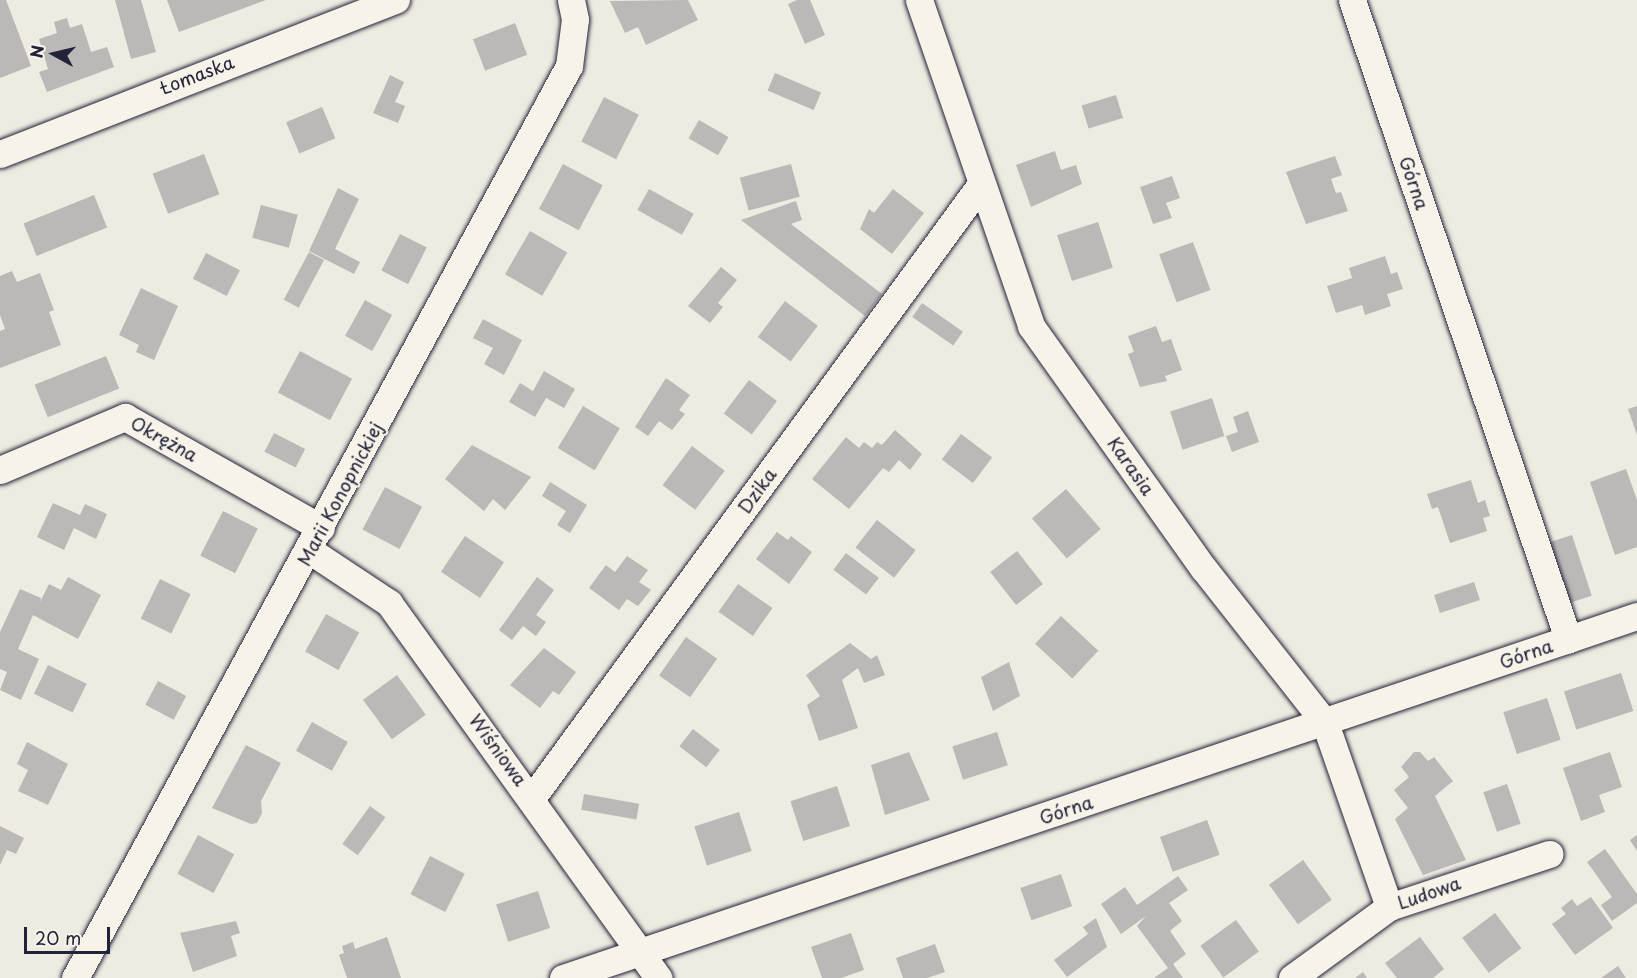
<!DOCTYPE html>
<html>
<head>
<meta charset="utf-8">
<style>
  body { margin:0 }
  #map { position:relative; width:1637px; height:978px; overflow:hidden; background:#eeebe1; font-family:"Playpen Sans",sans-serif }
  div>[style] { position:absolute }
  [style*='--x'] { left:calc(var(--x)*1px); top:calc(var(--y)*1px); width:calc(var(--w)*1px); rotate:calc(var(--a)*1deg) }
  .building>* { inset:0; background:#bbb8b7; transform-origin:0 0 }
  .roads { filter:drop-shadow(0 0 2px #22223b) drop-shadow(0 0 2px #22223b) }
  .street>* { height:27px; margin:-13.5px; padding:0 13.5px; transform-origin:13.5px; border-radius:13.5px; background:#f7f3e8 }
  span { translate:-50% -50%; white-space:nowrap; text-align:center; line-height:1.15; -webkit-text-stroke:4.5px #f7f3e8; paint-order:stroke }
  .street-label { font-size:18px; color:#22223b }
  .north { position:absolute; left:24px; top:24px; width:60px; height:60px; -webkit-text-stroke:4px #f7f3e8; paint-order:stroke; rotate:278deg; font-size:16px; font-weight:700; line-height:24px; text-align:center; color:#22223b }
  .north::after { content:''; display:block; margin:auto; width:21px; height:27px; background:#22223b; clip-path:polygon(50% 0,100% 100%,50% 72%,0 100%) }
  .scale { position:absolute; left:24px; top:927px; width:86px; height:27px; box-sizing:border-box; border:3px solid #22223b; border-top:0; padding-left:8px; font-size:18px; line-height:21px; white-space:nowrap; color:#22223b; -webkit-text-stroke:4px #f7f3e8; paint-order:stroke }
</style>
</head>
<body>
<div id="map">
  <div class="building">
    <div style="clip-path:polygon(0 0,6px 0,31px 66px,0 78px)"></div>
    <div style="clip-path:polygon(115px 0,141px 0,156px 52px,131px 59px)"></div>
    <div style="clip-path:polygon(167px 0,266px 0,179px 32px)"></div>
    <div style="clip-path:polygon(688px 0,698px 20px,646px 45px,638px 27px,625px 33px,610px 1px)"></div>
    <div style="clip-path:polygon(797px 0,810px 0,825px 35px,805px 44px,788px 4px)"></div>
    <div style="clip-path:polygon(67px 18px,70px 28px,82px 24px,91px 52px,107px 47px,114px 67px,47px 92px,39px 72px,48px 69px,39px 39px,57px 33px,54px 22px)"></div>
    <div style="left:515px;top:23px;width:34px;height:45px;rotate:69deg"></div>
    <div style="left:775px;top:73px;width:50px;height:19px;rotate:23deg"></div>
    <div style="clip-path:polygon(390px 75px,404px 82px,395px 102px,405px 106px,398px 123px,373px 113px)"></div>
    <div style="left:1116px;top:95px;width:24px;height:36px;rotate:73deg"></div>
    <div style="left:604px;top:97px;width:39px;height:50px;rotate:27deg"></div>
    <div style="left:322px;top:107px;width:34px;height:39px;rotate:67deg"></div>
    <div style="left:699px;top:120px;width:34px;height:21px;rotate:30deg"></div>
    <div style="clip-path:polygon(1055px 151px,1061px 170px,1076px 165px,1082px 184px,1031px 207px,1016px 165px)"></div>
    <div style="left:204px;top:154px;width:43px;height:55px;rotate:69deg"></div>
    <div style="clip-path:polygon(1335px 156px,1342px 175px,1331px 179px,1336px 193px,1341px 192px,1348px 211px,1306px 224px,1286px 172px)"></div>
    <div style="left:563px;top:164px;width:45px;height:51px;rotate:28deg"></div>
    <div style="left:791px;top:164px;width:34px;height:53px;rotate:75deg"></div>
    <div style="clip-path:polygon(1172px 176px,1180px 198px,1166px 203px,1172px 218px,1153px 224px,1140px 187px)"></div>
    <div style="clip-path:polygon(338px 188px,359px 199px,335px 249px,360px 262px,354px 274px,309px 251px)"></div>
    <div style="left:649px;top:189px;width:51px;height:24px;rotate:29deg"></div>
    <div style="clip-path:polygon(893px 189px,924px 213px,892px 254px,860px 229px,869px 209px,874px 213px)"></div>
    <div style="left:94px;top:195px;width:35px;height:76px;rotate:68deg"></div>
    <div style="clip-path:polygon(796px 201px,802px 220px,791px 224px,882px 294px,865px 316px,741px 220px)"></div>
    <div style="left:261px;top:205px;width:38px;height:34px;rotate:15deg"></div>
    <div style="left:1098px;top:222px;width:48px;height:43px;rotate:72deg"></div>
    <div style="left:530px;top:231px;width:43px;height:50px;rotate:30deg"></div>
    <div style="left:400px;top:234px;width:30px;height:41px;rotate:27deg"></div>
    <div style="left:1193px;top:242px;width:51px;height:36px;rotate:70deg"></div>
    <div style="left:309px;top:252px;width:17px;height:54px;rotate:28deg"></div>
    <div style="left:206px;top:253px;width:38px;height:29px;rotate:27deg"></div>
    <div style="clip-path:polygon(1385px 256px,1391px 274px,1397px 272px,1403px 289px,1387px 294px,1391px 306px,1365px 315px,1362px 305px,1336px 313px,1327px 286px,1352px 278px,1349px 268px)"></div>
    <div style="clip-path:polygon(721px 267px,737px 280px,718px 303px,723px 307px,710px 323px,688px 306px)"></div>
    <div style="clip-path:polygon(12px 271px,17px 282px,40px 273px,54px 310px,49px 312px,61px 345px,0 368px,0 331px,5px 329px,0 315px,0 276px)"></div>
    <div style="clip-path:polygon(141px 288px,178px 306px,154px 360px,136px 352px,139px 345px,119px 335px)"></div>
    <div style="left:365px;top:300px;width:31px;height:41px;rotate:29deg"></div>
    <div style="left:785px;top:301px;width:41px;height:45px;rotate:37deg"></div>
    <div style="left:922px;top:303px;width:50px;height:17px;rotate:35deg"></div>
    <div style="clip-path:polygon(483px 319px,522px 340px,504px 375px,484px 364px,493px 348px,473px 338px)"></div>
    <div style="clip-path:polygon(1156px 326px,1162px 342px,1171px 339px,1182px 370px,1165px 376px,1167px 381px,1140px 387px,1128px 354px,1134px 352px,1128px 336px)"></div>
    <div style="left:300px;top:351px;width:59px;height:47px;rotate:28deg"></div>
    <div style="left:106px;top:356px;width:35px;height:77px;rotate:68deg"></div>
    <div style="clip-path:polygon(544px 371px,575px 389px,564px 408px,546px 398px,535px 417px,509px 402px,520px 383px,533px 391px)"></div>
    <div style="clip-path:polygon(666px 378px,690px 395px,679px 410px,685px 414px,672px 430px,659px 421px,648px 436px,635px 427px)"></div>
    <div style="left:749px;top:380px;width:35px;height:42px;rotate:37deg"></div>
    <div style="left:1212px;top:398px;width:40px;height:44px;rotate:72deg"></div>
    <div style="left:583px;top:406px;width:43px;height:49px;rotate:31deg"></div>
    <div style="clip-path:polygon(1637px 406px,1637px 435px,1628px 409px)"></div>
    <div style="clip-path:polygon(1248px 411px,1259px 442px,1232px 452px,1226px 436px,1238px 432px,1233px 417px)"></div>
    <div style="clip-path:polygon(895px 430px,922px 454px,910px 470px,899px 460px,889px 472px,883px 468px,849px 509px,812px 479px,846px 437px,859px 448px,864px 442px,872px 448px,877px 442px,882px 445px)"></div>
    <div style="left:274px;top:433px;width:35px;height:21px;rotate:27deg"></div>
    <div style="left:961px;top:434px;width:39px;height:32px;rotate:37deg"></div>
    <div style="clip-path:polygon(472px 445px,531px 477px,505px 510px,493px 499px,484px 511px,445px 479px)"></div>
    <div style="left:692px;top:446px;width:41px;height:49px;rotate:37deg"></div>
    <div style="clip-path:polygon(1626px 469px,1637px 500px,1637px 547px,1615px 555px,1590px 482px)"></div>
    <div style="clip-path:polygon(1471px 480px,1478px 503px,1485px 500px,1490px 516px,1483px 518px,1487px 531px,1450px 543px,1438px 507px,1432px 509px,1427px 494px)"></div>
    <div style="clip-path:polygon(550px 482px,587px 505px,570px 533px,557px 525px,566px 511px,542px 496px)"></div>
    <div style="left:385px;top:487px;width:42px;height:48px;rotate:28deg"></div>
    <div style="left:1066px;top:489px;width:53px;height:45px;rotate:49deg"></div>
    <div style="clip-path:polygon(53px 503px,80px 515px,85px 504px,107px 514px,96px 539px,74px 528px,64px 550px,37px 537px)"></div>
    <div style="left:223px;top:511px;width:39px;height:50px;rotate:27deg"></div>
    <div style="left:877px;top:520px;width:49px;height:35px;rotate:38deg"></div>
    <div style="clip-path:polygon(777px 532px,788px 540px,791px 536px,812px 552px,789px 584px,756px 559px)"></div>
    <div style="left:1572px;top:535px;width:64px;height:25px;rotate:72deg"></div>
    <div style="left:465px;top:536px;width:47px;height:43px;rotate:34deg"></div>
    <div style="left:1017px;top:551px;width:42px;height:34px;rotate:52deg"></div>
    <div style="left:846px;top:553px;width:41px;height:21px;rotate:37deg"></div>
    <div style="clip-path:polygon(627px 556px,648px 570px,639px 582px,651px 590px,638px 606px,627px 599px,619px 610px,589px 588px,606px 565px,615px 572px)"></div>
    <div style="clip-path:polygon(68px 577px,101px 595px,78px 639px,33px 615px,18px 649px,39px 659px,21px 700px,0 690px,7px 672px,0 669px,0 632px,20px 589px,41px 598px,40px 602px,49px 584px,61px 590px)"></div>
    <div style="clip-path:polygon(537px 577px,554px 590px,536px 615px,546px 622px,536px 636px,523px 626px,512px 640px,499px 630px)"></div>
    <div style="left:160px;top:579px;width:34px;height:44px;rotate:26deg"></div>
    <div style="left:1474px;top:582px;width:19px;height:42px;rotate:72deg"></div>
    <div style="left:738px;top:584px;width:42px;height:34px;rotate:35deg"></div>
    <div style="left:326px;top:614px;width:38px;height:43px;rotate:29deg"></div>
    <div style="left:1061px;top:616px;width:51px;height:38px;rotate:43deg"></div>
    <div style="left:686px;top:637px;width:38px;height:47px;rotate:35deg"></div>
    <div style="clip-path:polygon(850px 643px,871px 659px,877px 655px,885px 675px,864px 683px,858px 668px,842px 680px,858px 728px,819px 741px,807px 705px,820px 696px,806px 675px)"></div>
    <div style="clip-path:polygon(544px 648px,576px 672px,559px 695px,553px 691px,540px 708px,510px 685px)"></div>
    <div style="clip-path:polygon(1009px 662px,1020px 696px,993px 711px,981px 677px)"></div>
    <div style="left:48px;top:665px;width:43px;height:32px;rotate:26deg"></div>
    <div style="left:1621px;top:673px;width:40px;height:60px;rotate:72deg"></div>
    <div style="left:397px;top:675px;width:49px;height:42px;rotate:54deg"></div>
    <div style="left:158px;top:681px;width:32px;height:27px;rotate:28deg"></div>
    <div style="left:1547px;top:698px;width:44px;height:46px;rotate:72deg"></div>
    <div style="left:312px;top:722px;width:41px;height:33px;rotate:29deg"></div>
    <div style="left:693px;top:729px;width:34px;height:22px;rotate:38deg"></div>
    <div style="left:997px;top:732px;width:35px;height:47px;rotate:72deg"></div>
    <div style="clip-path:polygon(27px 742px,68px 764px,48px 805px,18px 791px,28px 770px,17px 764px)"></div>
    <div style="clip-path:polygon(246px 745px,281px 763px,261px 801px,262px 813px,257px 823px,251px 824px,212px 808px)"></div>
    <div style="clip-path:polygon(909px 752px,930px 800px,885px 815px,871px 765px)"></div>
    <div style="clip-path:polygon(1414px 752px,1420px 752px,1428px 761px,1434px 757px,1453px 781px,1435px 796px,1466px 860px,1423px 875px,1395px 819px,1408px 808px,1394px 790px,1409px 777px,1401px 767px)"></div>
    <div style="clip-path:polygon(1610px 752px,1622px 787px,1599px 795px,1605px 812px,1581px 821px,1563px 768px)"></div>
    <div style="left:1507px;top:784px;width:42px;height:25px;rotate:71deg"></div>
    <div style="left:837px;top:786px;width:42px;height:49px;rotate:72deg"></div>
    <div style="left:584px;top:794px;width:56px;height:16px;rotate:10deg"></div>
    <div style="left:370px;top:806px;width:19px;height:47px;rotate:36deg"></div>
    <div style="left:739px;top:812px;width:41px;height:47px;rotate:72deg"></div>
    <div style="left:1207px;top:820px;width:37px;height:50px;rotate:70deg"></div>
    <div style="clip-path:polygon(0 826px,24px 838px,16px 854px,7px 850px,0 865px)"></div>
    <div style="left:198px;top:835px;width:41px;height:44px;rotate:28deg"></div>
    <div style="clip-path:polygon(1637px 835px,1637px 851px,1630px 840px)"></div>
    <div style="clip-path:polygon(1605px 849px,1637px 894px,1637px 903px,1612px 921px,1601px 905px,1612px 897px,1587px 862px)"></div>
    <div style="left:430px;top:856px;width:39px;height:43px;rotate:27deg"></div>
    <div style="left:1303px;top:860px;width:49px;height:42px;rotate:54deg"></div>
    <div style="left:1061px;top:874px;width:34px;height:43px;rotate:71deg"></div>
    <div style="clip-path:polygon(1178px 876px,1188px 890px,1169px 903px,1182px 921px,1170px 931px,1186px 954px,1173px 964px,1183px 978px,1154px 978px,1168px 968px,1137px 926px,1146px 916px,1121px 934px,1101px 904px,1125px 887px,1137px 905px)"></div>
    <div style="left:538px;top:891px;width:39px;height:44px;rotate:72deg"></div>
    <div style="clip-path:polygon(1591px 897px,1613px 928px,1575px 955px,1552px 924px,1566px 914px,1561px 908px,1572px 899px,1577px 906px)"></div>
    <div style="left:1495px;top:913px;width:44px;height:41px;rotate:53deg"></div>
    <div style="clip-path:polygon(1096px 918px,1107px 947px,1067px 977px,1054px 960px,1088px 934px,1083px 927px)"></div>
    <div style="left:1236px;top:920px;width:39px;height:44px;rotate:54deg"></div>
    <div style="clip-path:polygon(236px 921px,240px 933px,231px 936px,237px 956px,193px 972px,180px 933px)"></div>
    <div style="clip-path:polygon(851px 933px,864px 970px,841px 978px,822px 978px,811px 947px)"></div>
    <div style="clip-path:polygon(387px 937px,401px 978px,347px 978px,339px 955px,344px 953px,342px 946px,353px 942px,355px 949px)"></div>
    <div style="clip-path:polygon(1420px 937px,1444px 969px,1433px 978px,1397px 978px,1385px 963px)"></div>
    <div style="clip-path:polygon(935px 944px,945px 972px,927px 978px,903px 978px,896px 958px)"></div>
    <div style="clip-path:polygon(1618px 966px,1626px 978px,1601px 978px)"></div>
    <div style="clip-path:polygon(1363px 972px,1367px 978px,1355px 978px)"></div>
  </div>
  <div class="roads">
    <div class="street">
      <div style="--x:919;--y:0;--w:345;--a:71"></div>
      <div style="--x:1031;--y:326;--w:298;--a:54.6"></div>
      <div style="--x:1204;--y:569;--w:196;--a:51.8"></div>
      <div style="--x:1325;--y:723;--w:195;--a:70.8"></div>
      <div style="--x:1352;--y:0;--w:675;--a:71.32"></div>
      <div style="--x:0;--y:154;--w:425;--a:-21.3"></div>
      <div style="--x:0;--y:470;--w:136;--a:-23"></div>
      <div style="--x:125;--y:417;--w:225;--a:29.5"></div>
      <div style="--x:309;--y:550;--w:96;--a:33.5"></div>
      <div style="--x:389;--y:603;--w:462;--a:54.3"></div>
      <div style="--x:532;--y:798;--w:761;--a:-53.82"></div>
      <div style="--x:75;--y:978;--w:1037;--a:-61.56"></div>
      <div style="--x:569;--y:66;--w:47;--a:-82.7"></div>
      <div style="--x:575;--y:19;--w:19;--a:-102"></div>
      <div style="--x:563;--y:978;--w:1133;--a:-18.63"></div>
      <div style="--x:1292;--y:978;--w:120;--a:-36.2"></div>
      <div style="--x:1389;--y:907;--w:169;--a:-18.3"></div>
    </div>
  </div>
  <div class="street-label">
    <span style="left:197px;top:75px;rotate:-21deg">Łomaska</span>
    <span style="left:1414px;top:183px;rotate:71deg">Górna</span>
    <span style="left:164px;top:439px;rotate:29deg">Okrężna</span>
    <span style="left:1131px;top:466px;rotate:55deg">Karasia</span>
    <span style="left:757px;top:491px;rotate:-54deg">Dzika</span>
    <span style="left:340px;top:494px;rotate:-62deg">Marii Konopnickiej</span>
    <span style="left:1526px;top:654px;rotate:-19deg">Górna</span>
    <span style="left:498px;top:750px;rotate:54deg">Wiśniowa</span>
    <span style="left:1066px;top:810px;rotate:-18deg">Górna</span>
    <span style="left:1429px;top:893px;rotate:-19deg">Ludowa</span>
  </div>
  <div class="north">N</div>
  <div class="scale">20 m</div>
</div>
</body>
</html>
